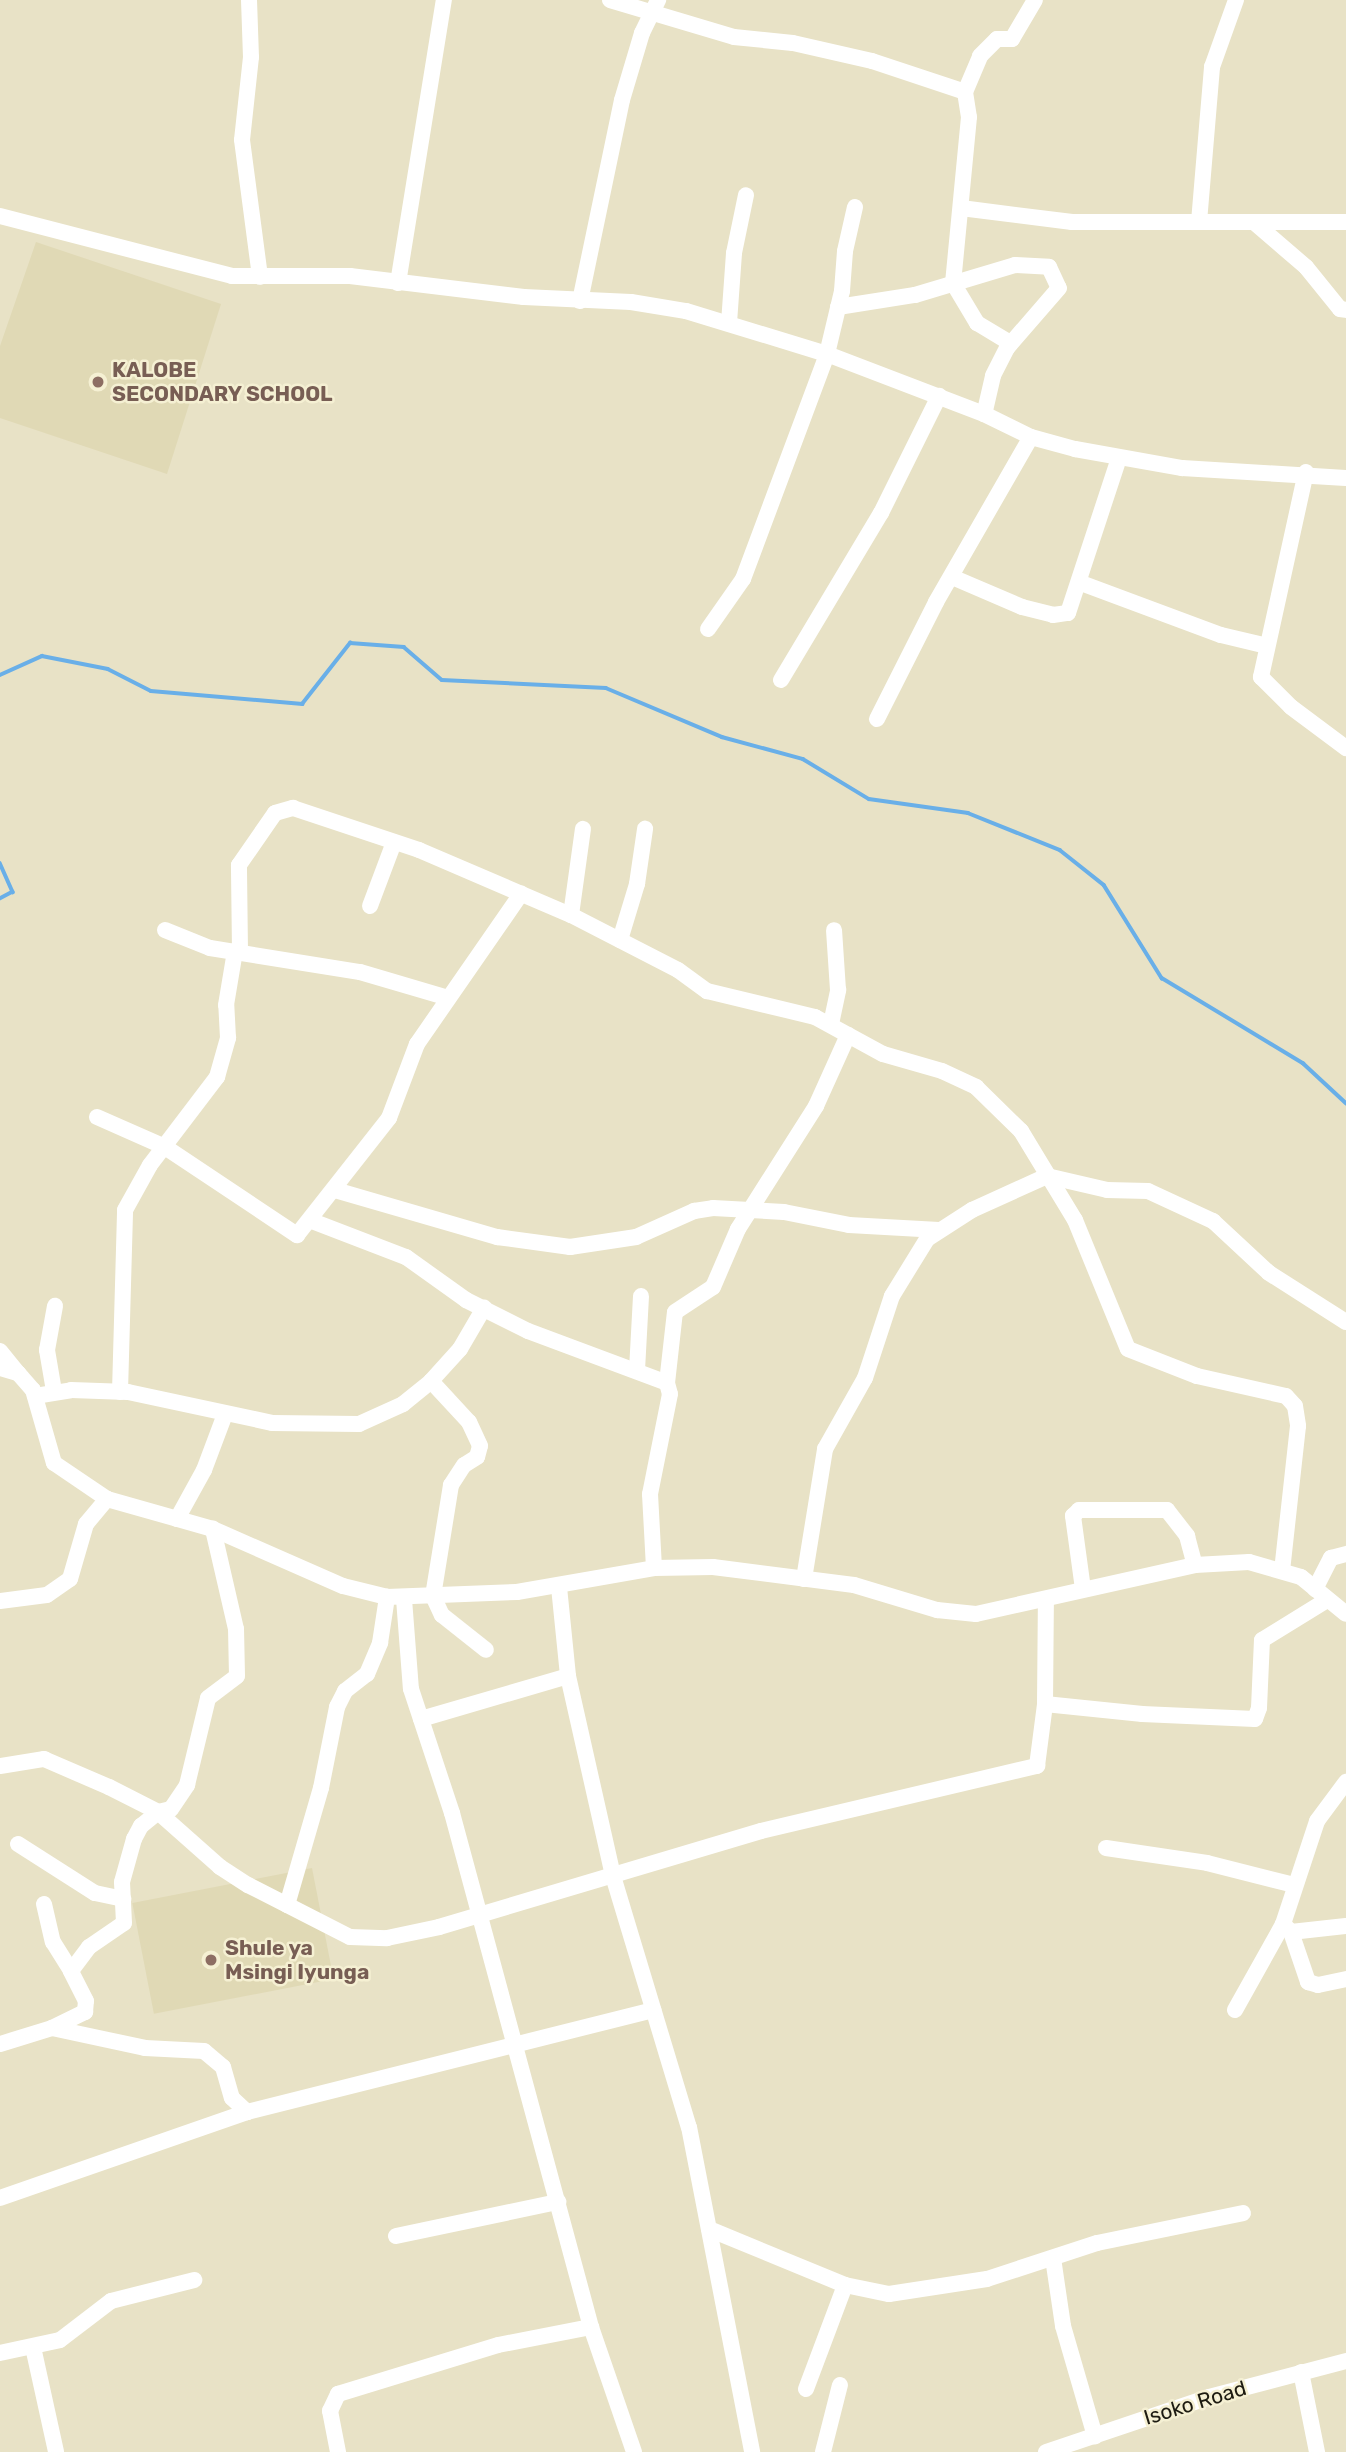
<!DOCTYPE html>
<html>
<head>
<meta charset="utf-8">
<style>
  body { margin:0 }
  #map { position:relative; width:1346px; height:2452px; overflow:hidden; background:#e8e2c6; font-family:Rubik,sans-serif }
  div>[style] { position:absolute }
  [style*='--x'] { left:calc(var(--x)*1px); top:calc(var(--y)*1px); width:calc(var(--w)*1px); rotate:calc(var(--a)*1deg) }
  .built>* { inset:0; background:#e0d9b5; transform-origin:0 0 }
  .stream>* { height:3.5px; margin:-1.75px; padding:0 1.75px; transform-origin:1.75px; border-radius:1.75px; background:#69afe8 }
  .minor>* { height:16px; margin:-8px; padding:0 8px; transform-origin:8px; border-radius:8px; background:#fff }
  .dots>* { width:19px; height:19px; translate:-50% -50%; box-sizing:border-box; border:4px solid #f5f0d3; border-radius:50% }
  span { translate:-50% -50%; white-space:nowrap; text-align:center; line-height:1.15; -webkit-text-stroke:5px #f5f0d3; paint-order:stroke }
  .education-label { font-size:21px; color:#785e54; font-weight:700 }
  .left { translate:0 -50%; text-align:left }
  .street-label { font-size:21px; color:#1d1b11 }
</style>
</head>
<body>
<div id="map">
  <div class="built">
    <div style="clip-path:polygon(36px 242px,221px 304px,167px 474px,0 418px,0 346px)"></div>
    <div style="left:312px;top:1868px;width:113px;height:183px;rotate:79deg"></div>
  </div>
  <div class="stream">
    <div style="--x:0;--y:675;--w:46;--a:-24.3"></div>
    <div style="--x:42;--y:656;--w:67;--a:11.1"></div>
    <div style="--x:108;--y:669;--w:48;--a:27.1"></div>
    <div style="--x:151;--y:691;--w:152;--a:4.9"></div>
    <div style="--x:302;--y:704;--w:78;--a:-51.8"></div>
    <div style="--x:350;--y:643;--w:54;--a:4.2"></div>
    <div style="--x:404;--y:647;--w:50;--a:41"></div>
    <div style="--x:442;--y:680;--w:164;--a:2.8"></div>
    <div style="--x:606;--y:688;--w:126;--a:22.9"></div>
    <div style="--x:722;--y:737;--w:84;--a:15.2"></div>
    <div style="--x:803;--y:759;--w:77;--a:31.2"></div>
    <div style="--x:869;--y:799;--w:100;--a:8"></div>
    <div style="--x:968;--y:813;--w:99;--a:21.9"></div>
    <div style="--x:1060;--y:850;--w:56;--a:38.5"></div>
    <div style="--x:1104;--y:885;--w:110;--a:58.1"></div>
    <div style="--x:1162;--y:978;--w:165;--a:31.1"></div>
    <div style="--x:1303;--y:1063;--w:59;--a:42.9"></div>
    <div style="--x:0;--y:863;--w:32;--a:66"></div>
    <div style="--x:13;--y:892;--w:15;--a:152"></div>
  </div>
  <div class="minor">
    <div style="--x:249;--y:0;--w:57;--a:88"></div>
    <div style="--x:251;--y:57;--w:83;--a:96.2"></div>
    <div style="--x:242;--y:140;--w:138;--a:82.5"></div>
    <div style="--x:610;--y:0;--w:129;--a:16.6"></div>
    <div style="--x:734;--y:37;--w:59;--a:5.8"></div>
    <div style="--x:793;--y:43;--w:81;--a:12.8"></div>
    <div style="--x:872;--y:61;--w:98;--a:18.4"></div>
    <div style="--x:965;--y:92;--w:25;--a:81"></div>
    <div style="--x:969;--y:117;--w:167;--a:95.5"></div>
    <div style="--x:953;--y:283;--w:47;--a:59"></div>
    <div style="--x:977;--y:323;--w:39;--a:31"></div>
    <div style="--x:965;--y:92;--w:39;--a:-67"></div>
    <div style="--x:980;--y:56;--w:24;--a:-45"></div>
    <div style="--x:997;--y:39;--w:15;--a:0"></div>
    <div style="--x:1012;--y:39;--w:45;--a:-59.5"></div>
    <div style="--x:961;--y:208;--w:112;--a:7.2"></div>
    <div style="--x:1072;--y:222;--w:274;--a:0"></div>
    <div style="--x:0;--y:216;--w:240;--a:14.5"></div>
    <div style="--x:232;--y:276;--w:118;--a:0"></div>
    <div style="--x:350;--y:276;--w:175;--a:6.9"></div>
    <div style="--x:524;--y:297;--w:107;--a:2.7"></div>
    <div style="--x:631;--y:302;--w:56;--a:9.3"></div>
    <div style="--x:686;--y:311;--w:147;--a:17"></div>
    <div style="--x:827;--y:354;--w:168;--a:20.9"></div>
    <div style="--x:984;--y:414;--w:52;--a:26.1"></div>
    <div style="--x:1031;--y:437;--w:46;--a:15.3"></div>
    <div style="--x:1075;--y:449;--w:109;--a:10.1"></div>
    <div style="--x:1182;--y:468;--w:164;--a:3.5"></div>
    <div style="--x:1199;--y:222;--w:156;--a:-85.2"></div>
    <div style="--x:1212;--y:67;--w:71;--a:-70.3"></div>
    <div style="--x:1256;--y:224;--w:66;--a:40.7"></div>
    <div style="--x:1306;--y:267;--w:54;--a:51"></div>
    <div style="--x:1340;--y:309;--w:6;--a:9"></div>
    <div style="--x:398;--y:283;--w:287;--a:-80.8"></div>
    <div style="--x:580;--y:301;--w:205;--a:-78.2"></div>
    <div style="--x:622;--y:100;--w:70;--a:-73.4"></div>
    <div style="--x:642;--y:33;--w:37;--a:-64"></div>
    <div style="--x:838;--y:307;--w:78;--a:-8.9"></div>
    <div style="--x:915;--y:295;--w:104;--a:-16.7"></div>
    <div style="--x:1015;--y:265;--w:34;--a:3"></div>
    <div style="--x:1049;--y:267;--w:23;--a:65"></div>
    <div style="--x:1059;--y:288;--w:79;--a:130.9"></div>
    <div style="--x:1007;--y:348;--w:31;--a:117"></div>
    <div style="--x:993;--y:376;--w:39;--a:103"></div>
    <div style="--x:729;--y:323;--w:70;--a:-85.9"></div>
    <div style="--x:734;--y:253;--w:59;--a:-78.3"></div>
    <div style="--x:1306;--y:472;--w:210;--a:102.4"></div>
    <div style="--x:1261;--y:677;--w:42;--a:45"></div>
    <div style="--x:1291;--y:707;--w:69;--a:36.7"></div>
    <div style="--x:952;--y:577;--w:76;--a:23.2"></div>
    <div style="--x:1022;--y:607;--w:32;--a:14"></div>
    <div style="--x:1053;--y:615;--w:15;--a:-8"></div>
    <div style="--x:1068;--y:613;--w:163;--a:-71.8"></div>
    <div style="--x:1081;--y:583;--w:149;--a:20.4"></div>
    <div style="--x:1221;--y:635;--w:47;--a:13.4"></div>
    <div style="--x:708;--y:629;--w:61;--a:-55"></div>
    <div style="--x:743;--y:579;--w:240;--a:-69.5"></div>
    <div style="--x:827;--y:354;--w:65;--a:-76.6"></div>
    <div style="--x:842;--y:291;--w:40;--a:-85.7"></div>
    <div style="--x:845;--y:251;--w:45;--a:-77.2"></div>
    <div style="--x:781;--y:680;--w:195;--a:-59.1"></div>
    <div style="--x:881;--y:513;--w:131;--a:-63.6"></div>
    <div style="--x:877;--y:719;--w:131;--a:-63.2"></div>
    <div style="--x:936;--y:602;--w:190;--a:-60.1"></div>
    <div style="--x:370;--y:906;--w:68;--a:-69.4"></div>
    <div style="--x:571;--y:915;--w:87;--a:-82.1"></div>
    <div style="--x:165;--y:930;--w:48;--a:21.8"></div>
    <div style="--x:210;--y:948;--w:152;--a:9.1"></div>
    <div style="--x:360;--y:972;--w:89;--a:16.4"></div>
    <div style="--x:620;--y:940;--w:59;--a:-73.1"></div>
    <div style="--x:637;--y:884;--w:56;--a:-81.7"></div>
    <div style="--x:240;--y:952;--w:87;--a:-90.7"></div>
    <div style="--x:239;--y:865;--w:63;--a:-55.3"></div>
    <div style="--x:275;--y:813;--w:19;--a:-16"></div>
    <div style="--x:293;--y:808;--w:133;--a:18.4"></div>
    <div style="--x:419;--y:850;--w:165;--a:23.2"></div>
    <div style="--x:571;--y:915;--w:120;--a:27.2"></div>
    <div style="--x:678;--y:970;--w:36;--a:36"></div>
    <div style="--x:707;--y:991;--w:111;--a:13.5"></div>
    <div style="--x:815;--y:1017;--w:77;--a:28.6"></div>
    <div style="--x:883;--y:1054;--w:61;--a:16.1"></div>
    <div style="--x:942;--y:1071;--w:38;--a:25"></div>
    <div style="--x:976;--y:1087;--w:63;--a:44.4"></div>
    <div style="--x:1021;--y:1131;--w:104;--a:58.8"></div>
    <div style="--x:1075;--y:1220;--w:139;--a:67.7"></div>
    <div style="--x:1128;--y:1349;--w:74;--a:21.4"></div>
    <div style="--x:1197;--y:1376;--w:91;--a:12.7"></div>
    <div style="--x:1286;--y:1396;--w:13;--a:48"></div>
    <div style="--x:1295;--y:1406;--w:20;--a:81"></div>
    <div style="--x:1298;--y:1426;--w:145;--a:96.3"></div>
    <div style="--x:831;--y:1024;--w:35;--a:-78"></div>
    <div style="--x:838;--y:990;--w:60;--a:-93.8"></div>
    <div style="--x:97;--y:1117;--w:74;--a:23.8"></div>
    <div style="--x:165;--y:1147;--w:159;--a:33.7"></div>
    <div style="--x:297;--y:1235;--w:149;--a:-51.8"></div>
    <div style="--x:389;--y:1118;--w:79;--a:-69.3"></div>
    <div style="--x:417;--y:1044;--w:183;--a:-55.3"></div>
    <div style="--x:335;--y:1190;--w:169;--a:16.2"></div>
    <div style="--x:497;--y:1237;--w:74;--a:7.8"></div>
    <div style="--x:570;--y:1247;--w:67;--a:-8.6"></div>
    <div style="--x:636;--y:1237;--w:64;--a:-24.1"></div>
    <div style="--x:694;--y:1211;--w:19;--a:-9"></div>
    <div style="--x:713;--y:1208;--w:71;--a:3.2"></div>
    <div style="--x:784;--y:1212;--w:66;--a:11.3"></div>
    <div style="--x:849;--y:1225;--w:90;--a:3.2"></div>
    <div style="--x:312;--y:1221;--w:101;--a:21"></div>
    <div style="--x:406;--y:1257;--w:74;--a:35.6"></div>
    <div style="--x:466;--y:1300;--w:69;--a:26.6"></div>
    <div style="--x:528;--y:1331;--w:148;--a:20.5"></div>
    <div style="--x:667;--y:1383;--w:11;--a:75"></div>
    <div style="--x:670;--y:1394;--w:102;--a:101.3"></div>
    <div style="--x:650;--y:1494;--w:74;--a:86.9"></div>
    <div style="--x:0;--y:1351;--w:28;--a:51"></div>
    <div style="--x:0;--y:1368;--w:19;--a:16"></div>
    <div style="--x:18;--y:1373;--w:23;--a:49"></div>
    <div style="--x:33;--y:1390;--w:76;--a:74"></div>
    <div style="--x:54;--y:1463;--w:64;--a:34.2"></div>
    <div style="--x:107;--y:1499;--w:110;--a:15.8"></div>
    <div style="--x:213;--y:1529;--w:142;--a:23.7"></div>
    <div style="--x:343;--y:1586;--w:45;--a:14"></div>
    <div style="--x:387;--y:1597;--w:130;--a:-2.2"></div>
    <div style="--x:517;--y:1592;--w:139;--a:-9.9"></div>
    <div style="--x:654;--y:1568;--w:59;--a:-1"></div>
    <div style="--x:713;--y:1567;--w:142;--a:7.3"></div>
    <div style="--x:854;--y:1585;--w:87;--a:16.8"></div>
    <div style="--x:937;--y:1610;--w:39;--a:6"></div>
    <div style="--x:976;--y:1614;--w:224;--a:-12.6"></div>
    <div style="--x:1195;--y:1565;--w:54;--a:-3.2"></div>
    <div style="--x:1249;--y:1562;--w:54;--a:16.1"></div>
    <div style="--x:1301;--y:1577;--w:58;--a:39.4"></div>
    <div style="--x:637;--y:1370;--w:74;--a:-86.9"></div>
    <div style="--x:431;--y:1381;--w:56;--a:47.2"></div>
    <div style="--x:469;--y:1422;--w:26;--a:65"></div>
    <div style="--x:480;--y:1446;--w:11;--a:105"></div>
    <div style="--x:477;--y:1457;--w:15;--a:148"></div>
    <div style="--x:464;--y:1465;--w:24;--a:123"></div>
    <div style="--x:451;--y:1485;--w:112;--a:99.2"></div>
    <div style="--x:433;--y:1596;--w:21;--a:65"></div>
    <div style="--x:442;--y:1615;--w:56;--a:38.5"></div>
    <div style="--x:667;--y:1383;--w:71;--a:-83.6"></div>
    <div style="--x:675;--y:1312;--w:45;--a:-33.3"></div>
    <div style="--x:713;--y:1287;--w:63;--a:-66.7"></div>
    <div style="--x:738;--y:1229;--w:146;--a:-57.6"></div>
    <div style="--x:816;--y:1106;--w:78;--a:-65.7"></div>
    <div style="--x:54;--y:1391;--w:42;--a:-99.7"></div>
    <div style="--x:47;--y:1350;--w:45;--a:-79.7"></div>
    <div style="--x:120;--y:1392;--w:182;--a:-88.4"></div>
    <div style="--x:125;--y:1210;--w:51;--a:-60.9"></div>
    <div style="--x:150;--y:1165;--w:111;--a:-52.7"></div>
    <div style="--x:217;--y:1077;--w:41;--a:-74.2"></div>
    <div style="--x:228;--y:1038;--w:33;--a:-93"></div>
    <div style="--x:226;--y:1005;--w:55;--a:-80.5"></div>
    <div style="--x:35;--y:1396;--w:36;--a:-9"></div>
    <div style="--x:71;--y:1390;--w:57;--a:2"></div>
    <div style="--x:128;--y:1392;--w:147;--a:12.1"></div>
    <div style="--x:272;--y:1423;--w:87;--a:0.7"></div>
    <div style="--x:359;--y:1424;--w:48;--a:-24.4"></div>
    <div style="--x:403;--y:1404;--w:36;--a:-39"></div>
    <div style="--x:431;--y:1381;--w:43;--a:-47.8"></div>
    <div style="--x:460;--y:1349;--w:48;--a:-59.7"></div>
    <div style="--x:177;--y:1519;--w:56;--a:-61.1"></div>
    <div style="--x:204;--y:1470;--w:60;--a:-69.4"></div>
    <div style="--x:804;--y:1579;--w:132;--a:-80.8"></div>
    <div style="--x:825;--y:1449;--w:81;--a:-60.6"></div>
    <div style="--x:865;--y:1378;--w:86;--a:-71.8"></div>
    <div style="--x:892;--y:1296;--w:67;--a:-58.4"></div>
    <div style="--x:927;--y:1239;--w:54;--a:-32.8"></div>
    <div style="--x:972;--y:1210;--w:82;--a:-24.4"></div>
    <div style="--x:1047;--y:1176;--w:62;--a:13.1"></div>
    <div style="--x:1107;--y:1190;--w:41;--a:1.4"></div>
    <div style="--x:1148;--y:1191;--w:72;--a:24.8"></div>
    <div style="--x:1213;--y:1221;--w:76;--a:42.9"></div>
    <div style="--x:1269;--y:1273;--w:91;--a:32.5"></div>
    <div style="--x:559;--y:1587;--w:89;--a:84.2"></div>
    <div style="--x:568;--y:1676;--w:205;--a:77.3"></div>
    <div style="--x:613;--y:1876;--w:262;--a:73.2"></div>
    <div style="--x:689;--y:2127;--w:331;--a:79"></div>
    <div style="--x:1083;--y:1589;--w:74;--a:-97.8"></div>
    <div style="--x:1073;--y:1516;--w:8;--a:-45"></div>
    <div style="--x:1079;--y:1510;--w:88;--a:0"></div>
    <div style="--x:1167;--y:1510;--w:33;--a:52"></div>
    <div style="--x:1187;--y:1536;--w:30;--a:75"></div>
    <div style="--x:1315;--y:1589;--w:35;--a:-63"></div>
    <div style="--x:1331;--y:1558;--w:16;--a:-15"></div>
    <div style="--x:404;--y:1599;--w:90;--a:85.6"></div>
    <div style="--x:411;--y:1689;--w:131;--a:71.7"></div>
    <div style="--x:452;--y:1813;--w:532;--a:74.87"></div>
    <div style="--x:591;--y:2327;--w:132;--a:71"></div>
    <div style="--x:0;--y:1601;--w:47;--a:-7.3"></div>
    <div style="--x:47;--y:1595;--w:28;--a:-35"></div>
    <div style="--x:70;--y:1579;--w:57;--a:-73.8"></div>
    <div style="--x:86;--y:1524;--w:33;--a:-50"></div>
    <div style="--x:1045;--y:1704;--w:98;--a:5.9"></div>
    <div style="--x:1142;--y:1714;--w:113;--a:2.5"></div>
    <div style="--x:1255;--y:1719;--w:12;--a:-70"></div>
    <div style="--x:1259;--y:1708;--w:68;--a:-87.5"></div>
    <div style="--x:1262;--y:1640;--w:76;--a:-31.6"></div>
    <div style="--x:421;--y:1719;--w:153;--a:-16.3"></div>
    <div style="--x:0;--y:1766;--w:45;--a:-9"></div>
    <div style="--x:44;--y:1759;--w:71;--a:23.3"></div>
    <div style="--x:109;--y:1787;--w:55;--a:27"></div>
    <div style="--x:158;--y:1812;--w:83;--a:41.6"></div>
    <div style="--x:220;--y:1867;--w:33;--a:33"></div>
    <div style="--x:248;--y:1885;--w:114;--a:27"></div>
    <div style="--x:350;--y:1937;--w:37;--a:2"></div>
    <div style="--x:387;--y:1938;--w:53;--a:-11.9"></div>
    <div style="--x:439;--y:1927;--w:336;--a:-16.6"></div>
    <div style="--x:761;--y:1831;--w:284;--a:-13.3"></div>
    <div style="--x:1037;--y:1766;--w:63;--a:-82.6"></div>
    <div style="--x:1045;--y:1704;--w:105;--a:-89.5"></div>
    <div style="--x:18;--y:1844;--w:91;--a:32.5"></div>
    <div style="--x:95;--y:1893;--w:29;--a:12"></div>
    <div style="--x:1106;--y:1848;--w:102;--a:8.4"></div>
    <div style="--x:1207;--y:1863;--w:90;--a:14.2"></div>
    <div style="--x:44;--y:1904;--w:39;--a:77"></div>
    <div style="--x:53;--y:1942;--w:34;--a:58"></div>
    <div style="--x:287;--y:1905;--w:122;--a:-73.8"></div>
    <div style="--x:321;--y:1788;--w:83;--a:-78.8"></div>
    <div style="--x:337;--y:1707;--w:18;--a:-63"></div>
    <div style="--x:345;--y:1691;--w:28;--a:-38"></div>
    <div style="--x:367;--y:1674;--w:34;--a:-67"></div>
    <div style="--x:380;--y:1643;--w:47;--a:-81.3"></div>
    <div style="--x:1283;--y:1924;--w:11;--a:45"></div>
    <div style="--x:1291;--y:1932;--w:53;--a:71.2"></div>
    <div style="--x:1308;--y:1982;--w:10;--a:17"></div>
    <div style="--x:1318;--y:1985;--w:29;--a:-12"></div>
    <div style="--x:1291;--y:1932;--w:55;--a:-6.2"></div>
    <div style="--x:1235;--y:2010;--w:98;--a:-60.8"></div>
    <div style="--x:1283;--y:1924;--w:108;--a:-71.7"></div>
    <div style="--x:1317;--y:1821;--w:49;--a:-53.4"></div>
    <div style="--x:52;--y:2028;--w:37;--a:-26"></div>
    <div style="--x:85;--y:2012;--w:11;--a:-85"></div>
    <div style="--x:86;--y:2001;--w:34;--a:-117"></div>
    <div style="--x:71;--y:1971;--w:30;--a:-53"></div>
    <div style="--x:89;--y:1947;--w:42;--a:-34.4"></div>
    <div style="--x:124;--y:1923;--w:41;--a:-92.8"></div>
    <div style="--x:122;--y:1882;--w:45;--a:-74.4"></div>
    <div style="--x:134;--y:1839;--w:15;--a:-62"></div>
    <div style="--x:141;--y:1826;--w:22;--a:-39"></div>
    <div style="--x:158;--y:1812;--w:13;--a:-13"></div>
    <div style="--x:171;--y:1809;--w:29;--a:-56"></div>
    <div style="--x:187;--y:1785;--w:89;--a:-76.4"></div>
    <div style="--x:208;--y:1698;--w:36;--a:-37"></div>
    <div style="--x:237;--y:1676;--w:47;--a:-91.2"></div>
    <div style="--x:236;--y:1629;--w:103;--a:-103"></div>
    <div style="--x:0;--y:2044;--w:54;--a:-17.1"></div>
    <div style="--x:52;--y:2028;--w:95;--a:12.1"></div>
    <div style="--x:145;--y:2048;--w:59;--a:2.9"></div>
    <div style="--x:204;--y:2051;--w:25;--a:40"></div>
    <div style="--x:223;--y:2067;--w:32;--a:74"></div>
    <div style="--x:232;--y:2098;--w:21;--a:43"></div>
    <div style="--x:0;--y:2198;--w:262;--a:-19.2"></div>
    <div style="--x:247;--y:2112;--w:419;--a:-14.1"></div>
    <div style="--x:709;--y:2229;--w:147;--a:22.4"></div>
    <div style="--x:845;--y:2285;--w:45;--a:11.6"></div>
    <div style="--x:889;--y:2294;--w:99;--a:-8.7"></div>
    <div style="--x:987;--y:2279;--w:116;--a:-18.1"></div>
    <div style="--x:1097;--y:2243;--w:149;--a:-11.6"></div>
    <div style="--x:396;--y:2236;--w:166;--a:-11.9"></div>
    <div style="--x:1053;--y:2258;--w:69;--a:81.6"></div>
    <div style="--x:1063;--y:2326;--w:115;--a:73.8"></div>
    <div style="--x:33;--y:2347;--w:107;--a:77.6"></div>
    <div style="--x:0;--y:2353;--w:61;--a:-12.2"></div>
    <div style="--x:60;--y:2340;--w:64;--a:-37.4"></div>
    <div style="--x:111;--y:2301;--w:86;--a:-14.2"></div>
    <div style="--x:1301;--y:2372;--w:82;--a:78.7"></div>
    <div style="--x:806;--y:2389;--w:111;--a:-69.4"></div>
    <div style="--x:338;--y:2452;--w:42;--a:-101"></div>
    <div style="--x:330;--y:2411;--w:19;--a:-65"></div>
    <div style="--x:338;--y:2394;--w:167;--a:-17"></div>
    <div style="--x:498;--y:2345;--w:95;--a:-11"></div>
    <div style="--x:823;--y:2452;--w:69;--a:-75.8"></div>
    <div style="--x:1046;--y:2452;--w:172;--a:-18.6"></div>
    <div style="--x:1209;--y:2397;--w:142;--a:-14.7"></div>
  </div>
  <div class="dots">
    <div style="left:98px;top:382px;background:#8d6e63"></div>
    <div style="left:211px;top:1960px;background:#8d6e63"></div>
  </div>
  <div class="education-label">
    <span class="left" style="left:112px;top:382px">KALOBE<br>SECONDARY SCHOOL</span>
    <span class="left" style="left:225px;top:1960px">Shule ya<br>Msingi Iyunga</span>
  </div>
  <div class="street-label">
    <span style="left:1195px;top:2403px;rotate:-17deg">Isoko Road</span>
  </div>
</div>
</body>
</html>
